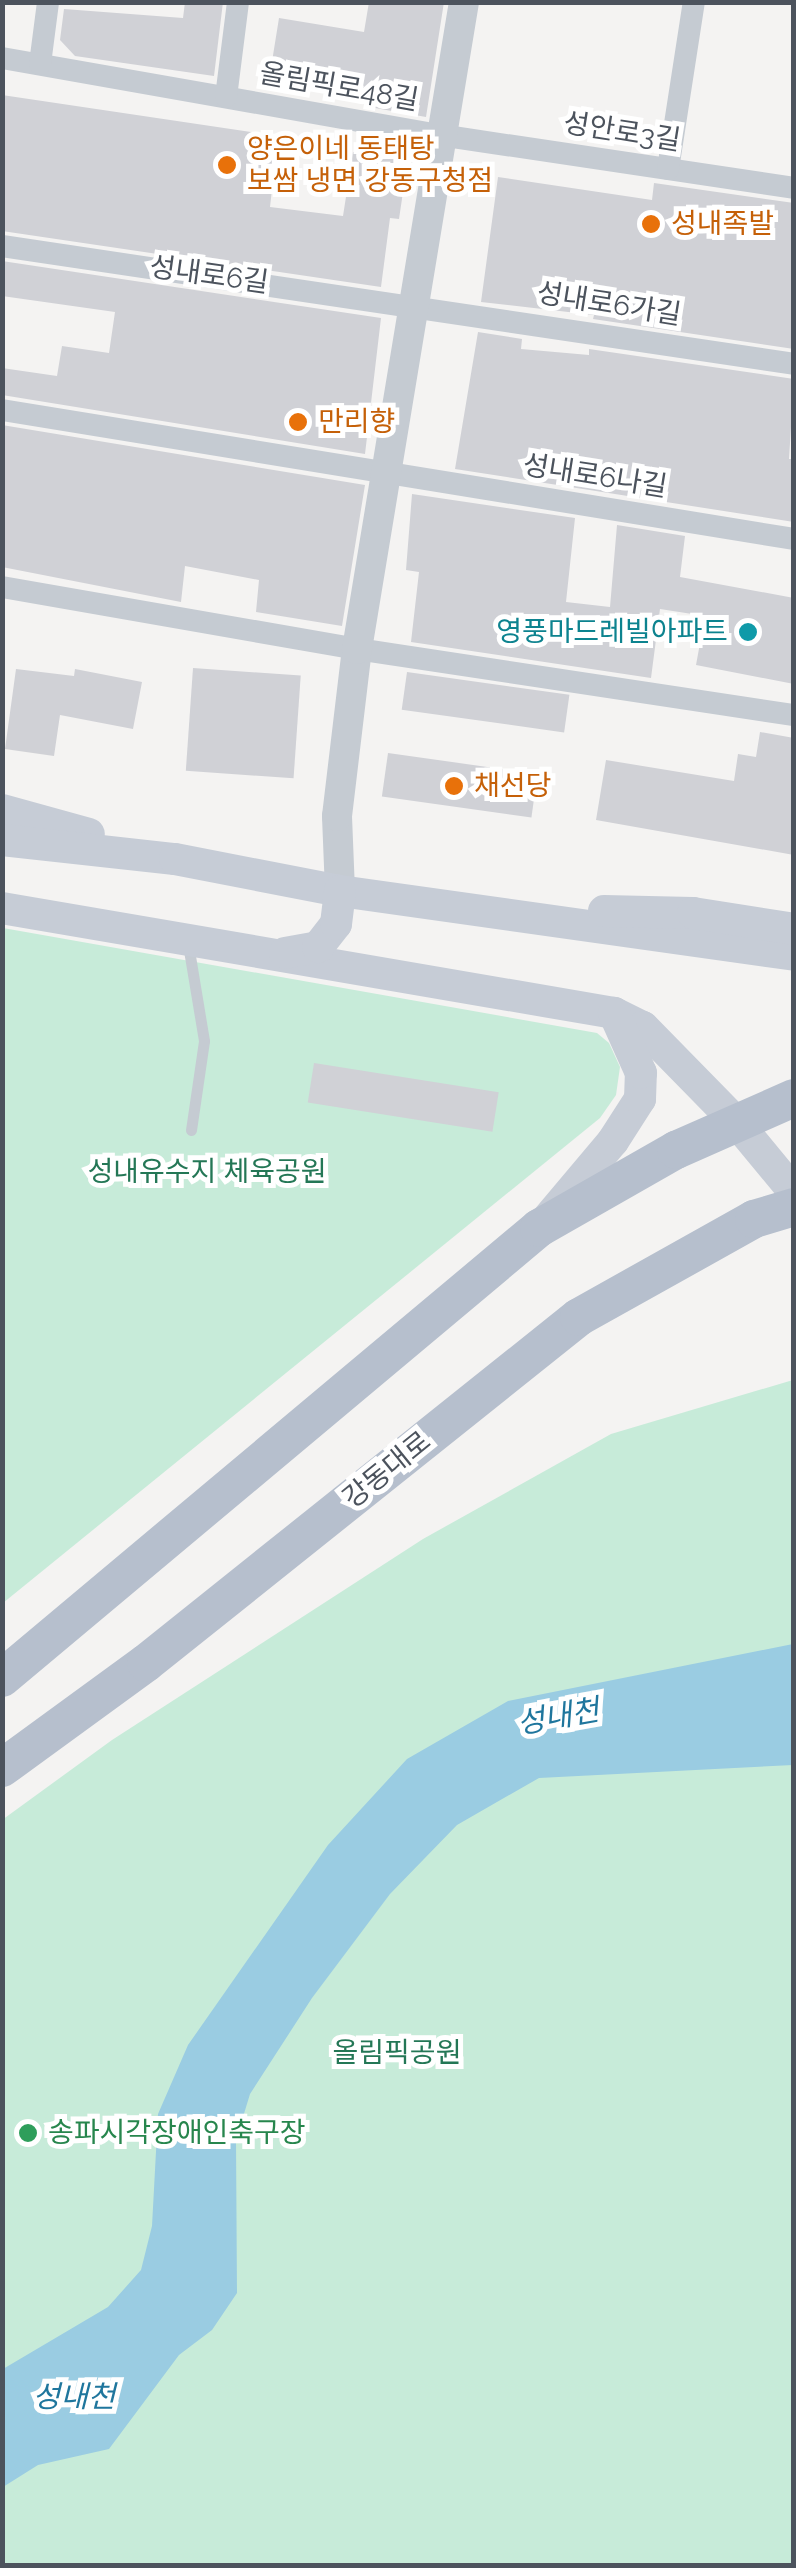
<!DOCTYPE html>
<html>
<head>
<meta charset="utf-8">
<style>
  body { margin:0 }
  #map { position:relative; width:796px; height:2568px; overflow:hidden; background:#f4f3f2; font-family:Raleway,"Noto Sans KR",sans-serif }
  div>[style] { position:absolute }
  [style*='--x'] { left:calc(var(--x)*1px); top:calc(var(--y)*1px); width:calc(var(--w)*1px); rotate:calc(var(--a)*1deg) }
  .green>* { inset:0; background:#c7ebd9 }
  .water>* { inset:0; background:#9acce2 }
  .building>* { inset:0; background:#d0d1d6; transform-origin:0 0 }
  .service>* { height:11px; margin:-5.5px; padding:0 5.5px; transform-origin:5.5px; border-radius:5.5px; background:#c5cbd2 }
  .minor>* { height:22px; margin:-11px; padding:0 11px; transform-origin:11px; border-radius:11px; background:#c5cbd2 }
  .tertiary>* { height:30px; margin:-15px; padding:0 15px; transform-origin:15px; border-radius:15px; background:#c5cbd2 }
  .secondary>* { height:32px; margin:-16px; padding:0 16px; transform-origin:16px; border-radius:16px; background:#c6ccd6 }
  .primary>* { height:38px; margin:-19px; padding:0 19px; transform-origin:19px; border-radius:19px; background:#b6bfcd }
  .dots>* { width:28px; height:28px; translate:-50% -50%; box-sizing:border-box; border:5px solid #fff; border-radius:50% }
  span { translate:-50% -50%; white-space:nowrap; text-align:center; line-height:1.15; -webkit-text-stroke:10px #fff; paint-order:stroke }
  .street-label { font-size:28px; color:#4c535d }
  .food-label { font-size:28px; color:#c56008 }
  .left { translate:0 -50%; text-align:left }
  .culture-label { font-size:28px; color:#0d838f }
  .right { translate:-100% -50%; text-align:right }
  .park-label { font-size:28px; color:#247756 }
  .leisure-label { font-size:28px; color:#27864d }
  .water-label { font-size:30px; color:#1f769d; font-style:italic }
  .frame { position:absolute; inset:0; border:5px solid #4c535d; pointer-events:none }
</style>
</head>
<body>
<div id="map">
  <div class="green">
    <div style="clip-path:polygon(3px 928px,597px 1033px,609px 1043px,620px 1067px,616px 1095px,600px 1118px,3px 1603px)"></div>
    <div style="clip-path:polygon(793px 1380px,793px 2565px,3px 2565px,2px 1820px,112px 1740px,423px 1539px,611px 1434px)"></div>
  </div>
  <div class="water">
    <div style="clip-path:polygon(793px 1644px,793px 1765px,539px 1778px,457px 1825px,390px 1894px,312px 1998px,250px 2094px,236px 2140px,237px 2293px,212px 2330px,179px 2355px,109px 2449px,38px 2465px,3px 2487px,3px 2369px,108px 2307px,141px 2270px,152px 2226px,158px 2114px,188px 2045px,328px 1845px,407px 1759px,508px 1701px)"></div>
  </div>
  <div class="building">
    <div style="clip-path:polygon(185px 2px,223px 2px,214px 76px,75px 56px,60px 40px,64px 9px,183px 18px)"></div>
    <div style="clip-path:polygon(369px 2px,444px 2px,426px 117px,375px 108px,377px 90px,270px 74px,279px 18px,364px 32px)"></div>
    <div style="clip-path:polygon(2px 95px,278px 136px,270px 207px,343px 216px,353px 152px,368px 153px,370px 138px,410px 145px,399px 219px,390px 218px,381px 287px,2px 231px)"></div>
    <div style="clip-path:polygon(498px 177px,652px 200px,654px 183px,794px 203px,794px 349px,593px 319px,594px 315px,481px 302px)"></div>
    <div style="clip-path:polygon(2px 261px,381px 318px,365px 454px,2px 395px,2px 368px,57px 376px,62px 346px,109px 353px,115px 312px,2px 296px)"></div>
    <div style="clip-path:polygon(478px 332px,522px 339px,521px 349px,589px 355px,589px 349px,794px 379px,789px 459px,794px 459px,794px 522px,455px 469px)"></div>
    <div style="clip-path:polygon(2px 425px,365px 485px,342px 626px,256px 612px,259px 580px,185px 566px,181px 602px,2px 567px)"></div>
    <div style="clip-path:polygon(412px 494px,575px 518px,566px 602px,610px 607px,617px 525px,685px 536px,680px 577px,794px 598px,794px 684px,696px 665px,705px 616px,660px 609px,651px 678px,411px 642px,419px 572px,406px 570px)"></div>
    <div style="left:193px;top:668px;width:108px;height:103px;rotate:4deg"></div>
    <div style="clip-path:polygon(16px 669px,74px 676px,75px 669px,142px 682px,133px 729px,60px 715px,54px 756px,5px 749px)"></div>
    <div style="left:407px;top:672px;width:164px;height:38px;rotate:8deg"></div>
    <div style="clip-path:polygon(760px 732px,794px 738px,794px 855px,596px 820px,606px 760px,734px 781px,738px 754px,756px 757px)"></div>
    <div style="left:388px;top:753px;width:151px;height:44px;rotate:8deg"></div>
    <div style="left:314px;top:1063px;width:187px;height:40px;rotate:9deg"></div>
  </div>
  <div class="service">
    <div style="--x:188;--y:944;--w:98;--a:80.6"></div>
    <div style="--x:204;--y:1041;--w:90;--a:98.3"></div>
  </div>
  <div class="minor">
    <div style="--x:2;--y:58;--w:438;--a:10"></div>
    <div style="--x:433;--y:134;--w:365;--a:8.5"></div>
    <div style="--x:40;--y:64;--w:63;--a:-82.6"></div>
    <div style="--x:226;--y:97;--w:96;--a:-82.8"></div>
    <div style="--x:668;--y:169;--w:169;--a:-81.2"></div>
    <div style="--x:2;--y:246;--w:801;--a:8.47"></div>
    <div style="--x:2;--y:410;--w:802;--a:9.25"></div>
    <div style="--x:2;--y:587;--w:360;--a:9.9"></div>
    <div style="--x:357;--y:649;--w:442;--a:8.6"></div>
  </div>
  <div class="tertiary">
    <div style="--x:340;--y:891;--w:75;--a:-92.3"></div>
    <div style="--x:337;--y:816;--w:168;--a:-83.2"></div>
    <div style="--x:357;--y:649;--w:656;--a:-80.61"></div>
  </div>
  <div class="secondary">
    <div style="--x:2;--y:810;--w:90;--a:15.4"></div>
    <div style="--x:2;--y:840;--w:174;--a:6.3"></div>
    <div style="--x:175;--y:859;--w:168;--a:11"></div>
    <div style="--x:340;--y:891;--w:458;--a:8"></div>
    <div style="--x:2;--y:908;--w:621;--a:9.74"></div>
    <div style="--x:614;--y:1013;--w:32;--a:26"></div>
    <div style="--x:643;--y:1027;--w:134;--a:45.6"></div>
    <div style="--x:737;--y:1123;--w:89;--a:50.4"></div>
    <div style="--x:604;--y:911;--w:89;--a:1.3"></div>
    <div style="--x:693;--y:913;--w:102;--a:9"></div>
    <div style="--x:285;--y:953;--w:34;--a:-10"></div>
    <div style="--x:318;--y:947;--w:29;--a:-52"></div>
    <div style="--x:336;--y:924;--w:33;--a:-83"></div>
    <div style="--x:549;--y:1217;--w:99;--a:-49.9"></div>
    <div style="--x:613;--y:1141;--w:50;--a:-57.3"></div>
    <div style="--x:640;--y:1099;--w:26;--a:-88"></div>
    <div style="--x:641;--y:1073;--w:66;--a:-114.2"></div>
  </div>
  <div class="primary">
    <div style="--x:2;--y:1678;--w:701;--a:-39.96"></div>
    <div style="--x:539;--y:1228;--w:158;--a:-29.7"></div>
    <div style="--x:676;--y:1150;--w:129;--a:-23.8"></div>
    <div style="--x:2;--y:1768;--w:178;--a:-36.1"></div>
    <div style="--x:146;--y:1663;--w:554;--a:-38.63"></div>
    <div style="--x:579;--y:1317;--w:201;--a:-29.2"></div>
    <div style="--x:754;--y:1219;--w:42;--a:-16.7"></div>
  </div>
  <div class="dots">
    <div style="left:227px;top:165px;background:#e8710a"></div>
    <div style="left:651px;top:224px;background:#e8710a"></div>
    <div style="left:298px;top:422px;background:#e8710a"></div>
    <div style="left:748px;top:632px;background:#0f9aa8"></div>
    <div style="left:454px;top:786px;background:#e8710a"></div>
    <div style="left:28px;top:2133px;background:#2e9e5b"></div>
  </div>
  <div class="street-label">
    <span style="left:339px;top:87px;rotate:10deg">올림픽로48길</span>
    <span style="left:622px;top:132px;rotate:9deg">성안로3길</span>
    <span style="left:209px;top:275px;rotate:8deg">성내로6길</span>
    <span style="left:609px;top:304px;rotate:9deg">성내로6가길</span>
    <span style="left:595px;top:476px;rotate:9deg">성내로6나길</span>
    <span style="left:387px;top:1470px;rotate:-39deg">강동대로</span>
  </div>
  <div class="food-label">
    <span class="left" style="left:247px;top:165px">양은이네 동태탕<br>보쌈 냉면 강동구청점</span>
    <span class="left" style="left:671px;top:224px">성내족발</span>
    <span class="left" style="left:318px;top:422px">만리향</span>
    <span class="left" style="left:474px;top:786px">채선당</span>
  </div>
  <div class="culture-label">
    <span class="right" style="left:728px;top:632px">영풍마드레빌아파트</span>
  </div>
  <div class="park-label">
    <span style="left:207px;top:1172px">성내유수지 체육공원</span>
    <span style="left:397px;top:2053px">올림픽공원</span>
  </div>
  <div class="leisure-label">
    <span class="left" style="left:48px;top:2133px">송파시각장애인축구장</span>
  </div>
  <div class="water-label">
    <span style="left:558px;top:1717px;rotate:-10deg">성내천</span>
    <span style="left:74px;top:2397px">성내천</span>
  </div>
  <div class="frame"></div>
</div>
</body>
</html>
